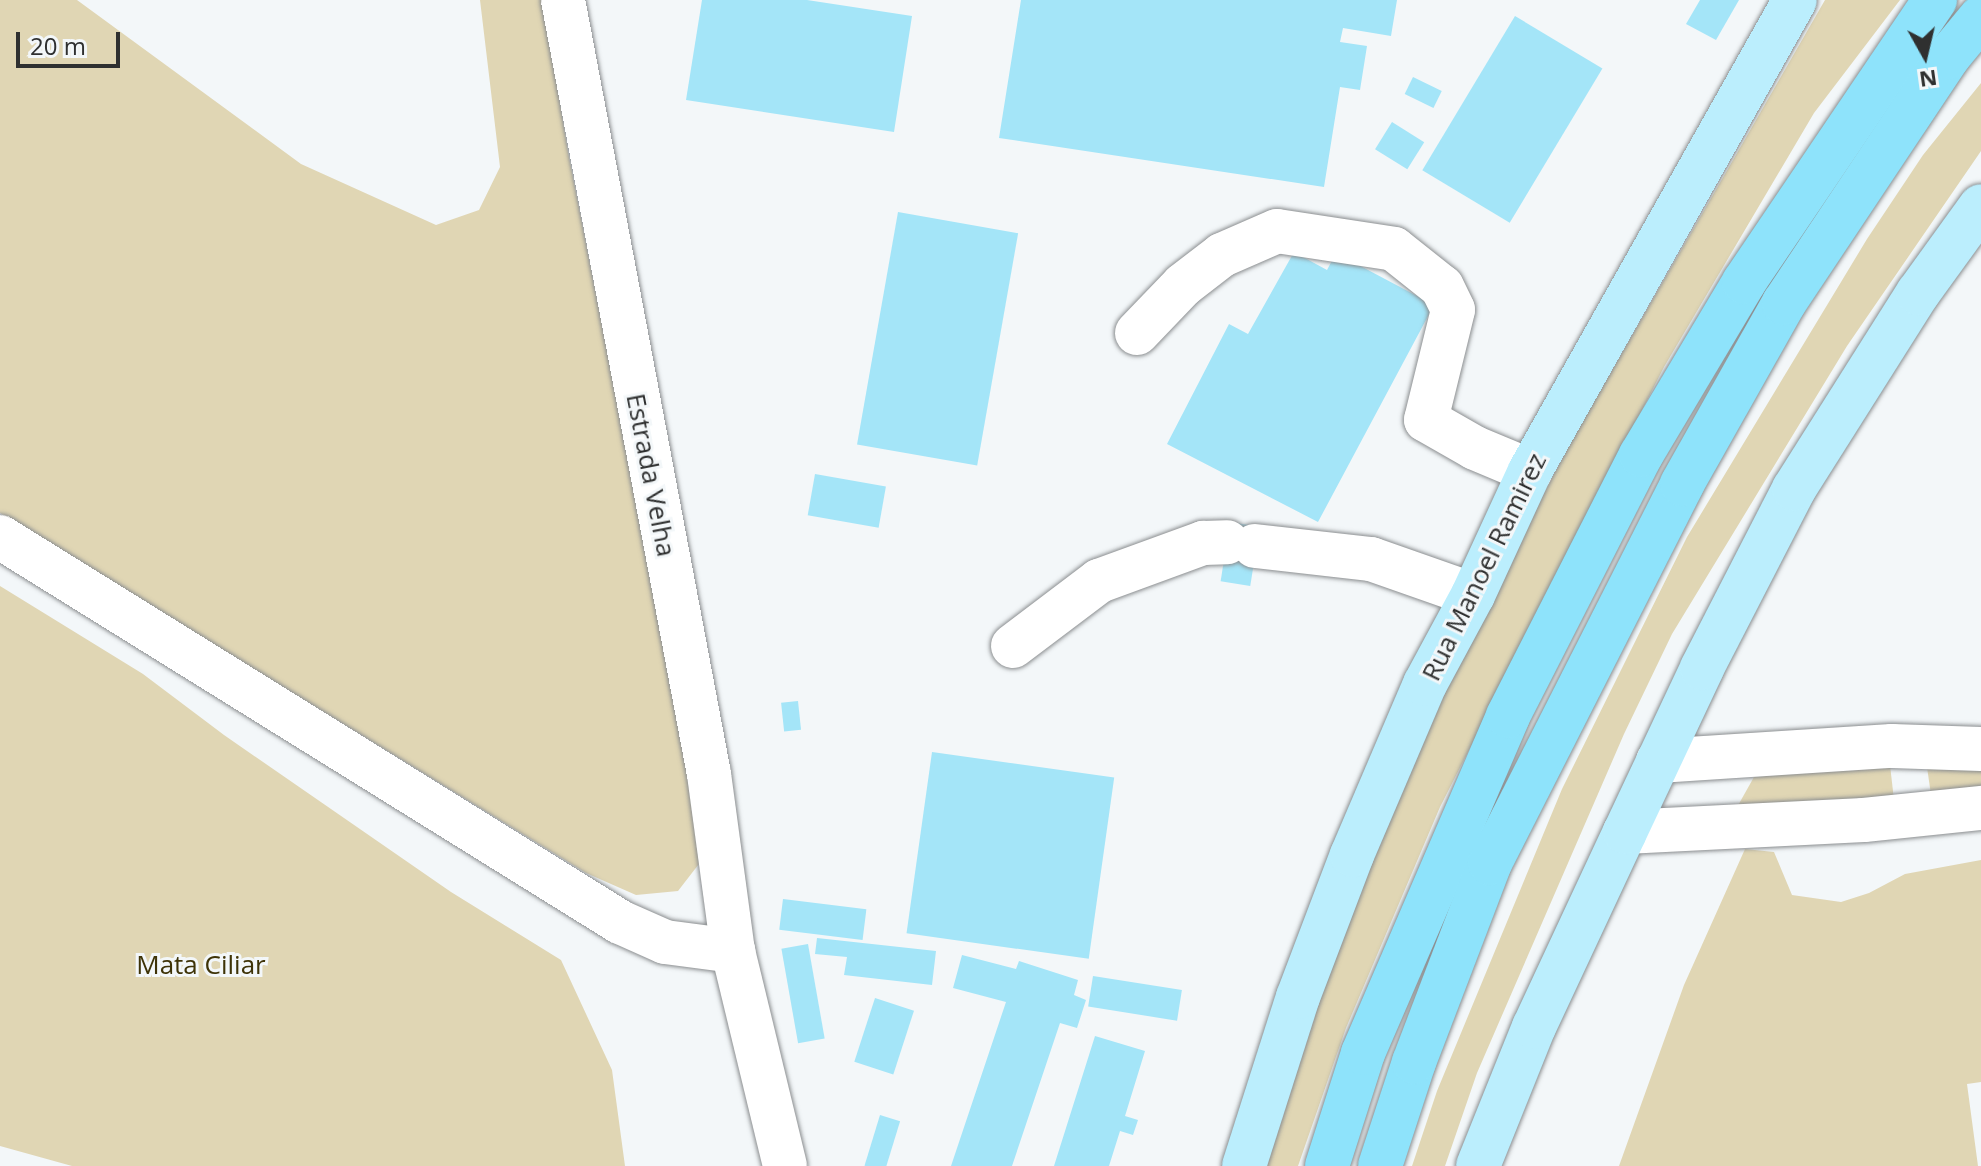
<!DOCTYPE html>
<html>
<head>
<meta charset="utf-8">
<style>
  body { margin:0 }
  #map { position:relative; width:1981px; height:1166px; overflow:hidden; background:#f3f7f9; font-family:"Open Sans",sans-serif }
  div>[style] { position:absolute }
  [style*='--x'] { left:calc(var(--x)*1px); top:calc(var(--y)*1px); width:calc(var(--w)*1px); rotate:calc(var(--a)*1deg) }
  .green>* { inset:0; background:#e0d6b4 }
  .building>* { inset:0; background:#a4e5f8; transform-origin:0 0 }
  .roads { filter:drop-shadow(0 0 2px #8b8e90) drop-shadow(0 0 2px #8b8e90) }
  .minor>* { height:44px; margin:-22px; padding:0 22px; transform-origin:22px; border-radius:22px; background:#fff }
  .major>* { height:44px; margin:-22px; padding:0 22px; transform-origin:22px; border-radius:22px; background:#bbeefd }
  .highway>* { height:44px; margin:-22px; padding:0 22px; transform-origin:22px; border-radius:22px; background:#8ee3fb }
  span { translate:-50% -50%; white-space:nowrap; text-align:center; line-height:1.15; -webkit-text-stroke:6px #f3f7f9; paint-order:stroke }
  .street-label { font-size:26px; color:#2f3030 }
  .park-label { font-size:26px; color:#3e3307 }
  .north { position:absolute; left:1885px; top:16px; width:80px; height:80px; -webkit-text-stroke:6px #f3f7f9; paint-order:stroke; rotate:172deg; font-size:22px; font-weight:700; line-height:32px; text-align:center; color:#2f3030 }
  .north::after { content:''; display:block; margin:auto; width:28px; height:36px; background:#2f3030; clip-path:polygon(50% 0,100% 100%,50% 72%,0 100%) }
  .scale { position:absolute; left:16px; top:32px; width:104px; height:36px; box-sizing:border-box; border:4px solid #2f3030; border-top:0; padding-left:10px; font-size:24px; line-height:28px; white-space:nowrap; color:#2f3030; -webkit-text-stroke:6px #f3f7f9; paint-order:stroke }
</style>
</head>
<body>
<div id="map">
  <div class="green">
    <div style="clip-path:polygon(0 0,77px 0,301px 164px,436px 225px,479px 210px,500px 167px,480px 0,543px 0,568px 152px,700px 823px,702px 860px,678px 891px,636px 895px,586px 873px,0 513px)"></div>
    <div style="clip-path:polygon(1825px 0,1900px 0,1814px 113px,1664px 367px,1440px 807px,1346px 1028px,1298px 1166px,1264px 1166px,1283px 1098px,1371px 860px,1471px 633px,1572px 440px)"></div>
    <div style="clip-path:polygon(1981px 83px,1981px 151px,1847px 346px,1672px 634px,1624px 734px,1477px 1073px,1445px 1166px,1412px 1166px,1437px 1091px,1562px 789px,1687px 537px,1867px 239px,1923px 155px)"></div>
    <div style="clip-path:polygon(0 586px,143px 674px,224px 735px,451px 892px,561px 960px,612px 1070px,625px 1166px,72px 1166px,0 1146px)"></div>
    <div style="clip-path:polygon(1890px 765px,1894px 800px,1736px 809px,1754px 777px)"></div>
    <div style="clip-path:polygon(1927px 767px,1981px 771px,1981px 788px,1931px 795px)"></div>
    <div style="clip-path:polygon(1745px 849px,1774px 852px,1792px 895px,1841px 902px,1869px 893px,1905px 874px,1981px 860px,1981px 1082px,1967px 1084px,1978px 1166px,1619px 1166px,1684px 985px)"></div>
  </div>
  <div class="building">
    <div style="clip-path:polygon(702px 0,807px 0,912px 16px,894px 132px,686px 100px)"></div>
    <div style="clip-path:polygon(1021px 0,1397px 0,1391px 36px,1343px 28px,1340px 42px,1367px 46px,1360px 90px,1340px 87px,1324px 187px,999px 138px)"></div>
    <div style="clip-path:polygon(1700px 0,1739px 0,1716px 40px,1686px 24px)"></div>
    <div style="left:1515px;top:16px;width:102px;height:180px;rotate:31deg"></div>
    <div style="left:1413px;top:77px;width:32px;height:19px;rotate:26deg"></div>
    <div style="left:1392px;top:122px;width:38px;height:32px;rotate:32deg"></div>
    <div style="left:898px;top:212px;width:122px;height:236px;rotate:10deg"></div>
    <div style="clip-path:polygon(1294px 252px,1327px 270px,1336px 253px,1434px 305px,1318px 522px,1167px 444px,1229px 324px,1248px 334px)"></div>
    <div style="left:815px;top:474px;width:72px;height:42px;rotate:10deg"></div>
    <div style="left:1230px;top:522px;width:30px;height:60px;rotate:9deg"></div>
    <div style="left:798px;top:701px;width:29px;height:17px;rotate:84deg"></div>
    <div style="left:932px;top:752px;width:184px;height:183px;rotate:8deg"></div>
    <div style="left:783px;top:899px;width:84px;height:31px;rotate:7deg"></div>
    <div style="clip-path:polygon(817px 938px,936px 951px,932px 985px,844px 975px,847px 957px,815px 954px)"></div>
    <div style="left:808px;top:944px;width:96px;height:27px;rotate:80deg"></div>
    <div style="clip-path:polygon(962px 955px,1016px 969px,1019px 961px,1078px 980px,1074px 995px,1086px 1000px,1077px 1028px,1060px 1023px,1012px 1166px,951px 1166px,1006px 1002px,953px 988px)"></div>
    <div style="left:1093px;top:976px;width:90px;height:31px;rotate:9deg"></div>
    <div style="left:875px;top:998px;width:41px;height:67px;rotate:18deg"></div>
    <div style="clip-path:polygon(1095px 1036px,1145px 1051px,1125px 1116px,1138px 1120px,1133px 1135px,1120px 1131px,1109px 1166px,1054px 1166px)"></div>
    <div style="left:880px;top:1115px;width:21px;height:53px;rotate:17deg"></div>
  </div>
  <div class="roads">
    <div class="minor">
      <div style="--x:563;--y:0;--w:788;--a:79.32"></div>
      <div style="--x:709;--y:774;--w:179;--a:82.3"></div>
      <div style="--x:733;--y:951;--w:221;--a:76.4"></div>
      <div style="--x:1137;--y:333;--w:66;--a:-46.2"></div>
      <div style="--x:1183;--y:285;--w:49;--a:-37.6"></div>
      <div style="--x:1222;--y:255;--w:60;--a:-23.6"></div>
      <div style="--x:1277;--y:231;--w:118;--a:8.7"></div>
      <div style="--x:1394;--y:249;--w:61;--a:38.4"></div>
      <div style="--x:1442;--y:287;--w:25;--a:64"></div>
      <div style="--x:1453;--y:310;--w:113;--a:103.8"></div>
      <div style="--x:1426;--y:420;--w:56;--a:29.7"></div>
      <div style="--x:1475;--y:448;--w:60;--a:22.7"></div>
      <div style="--x:0;--y:537;--w:730;--a:31.84"></div>
      <div style="--x:620;--y:922;--w:49;--a:24"></div>
      <div style="--x:665;--y:942;--w:69;--a:7.5"></div>
      <div style="--x:1255;--y:546;--w:117;--a:6.4"></div>
      <div style="--x:1371;--y:559;--w:108;--a:19.4"></div>
      <div style="--x:1013;--y:646;--w:108;--a:-37.1"></div>
      <div style="--x:1099;--y:581;--w:111;--a:-20.1"></div>
      <div style="--x:1203;--y:543;--w:24;--a:-2"></div>
      <div style="--x:1658;--y:761;--w:234;--a:-3.7"></div>
      <div style="--x:1892;--y:746;--w:89;--a:1.9"></div>
      <div style="--x:1625;--y:832;--w:239;--a:-2.9"></div>
      <div style="--x:1864;--y:820;--w:118;--a:-5.9"></div>
    </div>
    <div class="major">
      <div style="--x:1244;--y:1166;--w:177;--a:-72.3"></div>
      <div style="--x:1298;--y:997;--w:152;--a:-69.2"></div>
      <div style="--x:1352;--y:855;--w:186;--a:-66.9"></div>
      <div style="--x:1425;--y:684;--w:101;--a:-61.7"></div>
      <div style="--x:1473;--y:595;--w:136;--a:-65.3"></div>
      <div style="--x:1530;--y:471;--w:540;--a:-60.64"></div>
      <div style="--x:1478;--y:1166;--w:150;--a:-68.1"></div>
      <div style="--x:1534;--y:1027;--w:215;--a:-65"></div>
      <div style="--x:1625;--y:832;--w:181;--a:-64.8"></div>
      <div style="--x:1702;--y:668;--w:201;--a:-62.8"></div>
      <div style="--x:1794;--y:489;--w:232;--a:-57.7"></div>
      <div style="--x:1918;--y:293;--w:107;--a:-54.1"></div>
    </div>
    <div class="highway">
      <div style="--x:1327;--y:1166;--w:119;--a:-72.3"></div>
      <div style="--x:1363;--y:1053;--w:367;--a:-66.7"></div>
      <div style="--x:1508;--y:716;--w:293;--a:-63"></div>
      <div style="--x:1641;--y:455;--w:201;--a:-59.2"></div>
      <div style="--x:1744;--y:282;--w:341;--a:-55.9"></div>
      <div style="--x:1380;--y:1166;--w:109;--a:-71.9"></div>
      <div style="--x:1414;--y:1062;--w:213;--a:-69.1"></div>
      <div style="--x:1490;--y:863;--w:425;--a:-63.1"></div>
      <div style="--x:1682;--y:484;--w:208;--a:-60.6"></div>
      <div style="--x:1784;--y:303;--w:296;--a:-56.3"></div>
      <div style="--x:1948;--y:57;--w:52;--a:-50.5"></div>
    </div>
  </div>
  <div class="street-label">
    <span style="left:651px;top:475px;rotate:79deg">Estrada Velha</span>
    <span style="left:1484px;top:567px;rotate:-64deg">Rua Manoel Ramirez</span>
  </div>
  <div class="park-label">
    <span style="left:201px;top:965px">Mata Ciliar</span>
  </div>
  <div class="north">N</div>
  <div class="scale">20 m</div>
</div>
</body>
</html>
